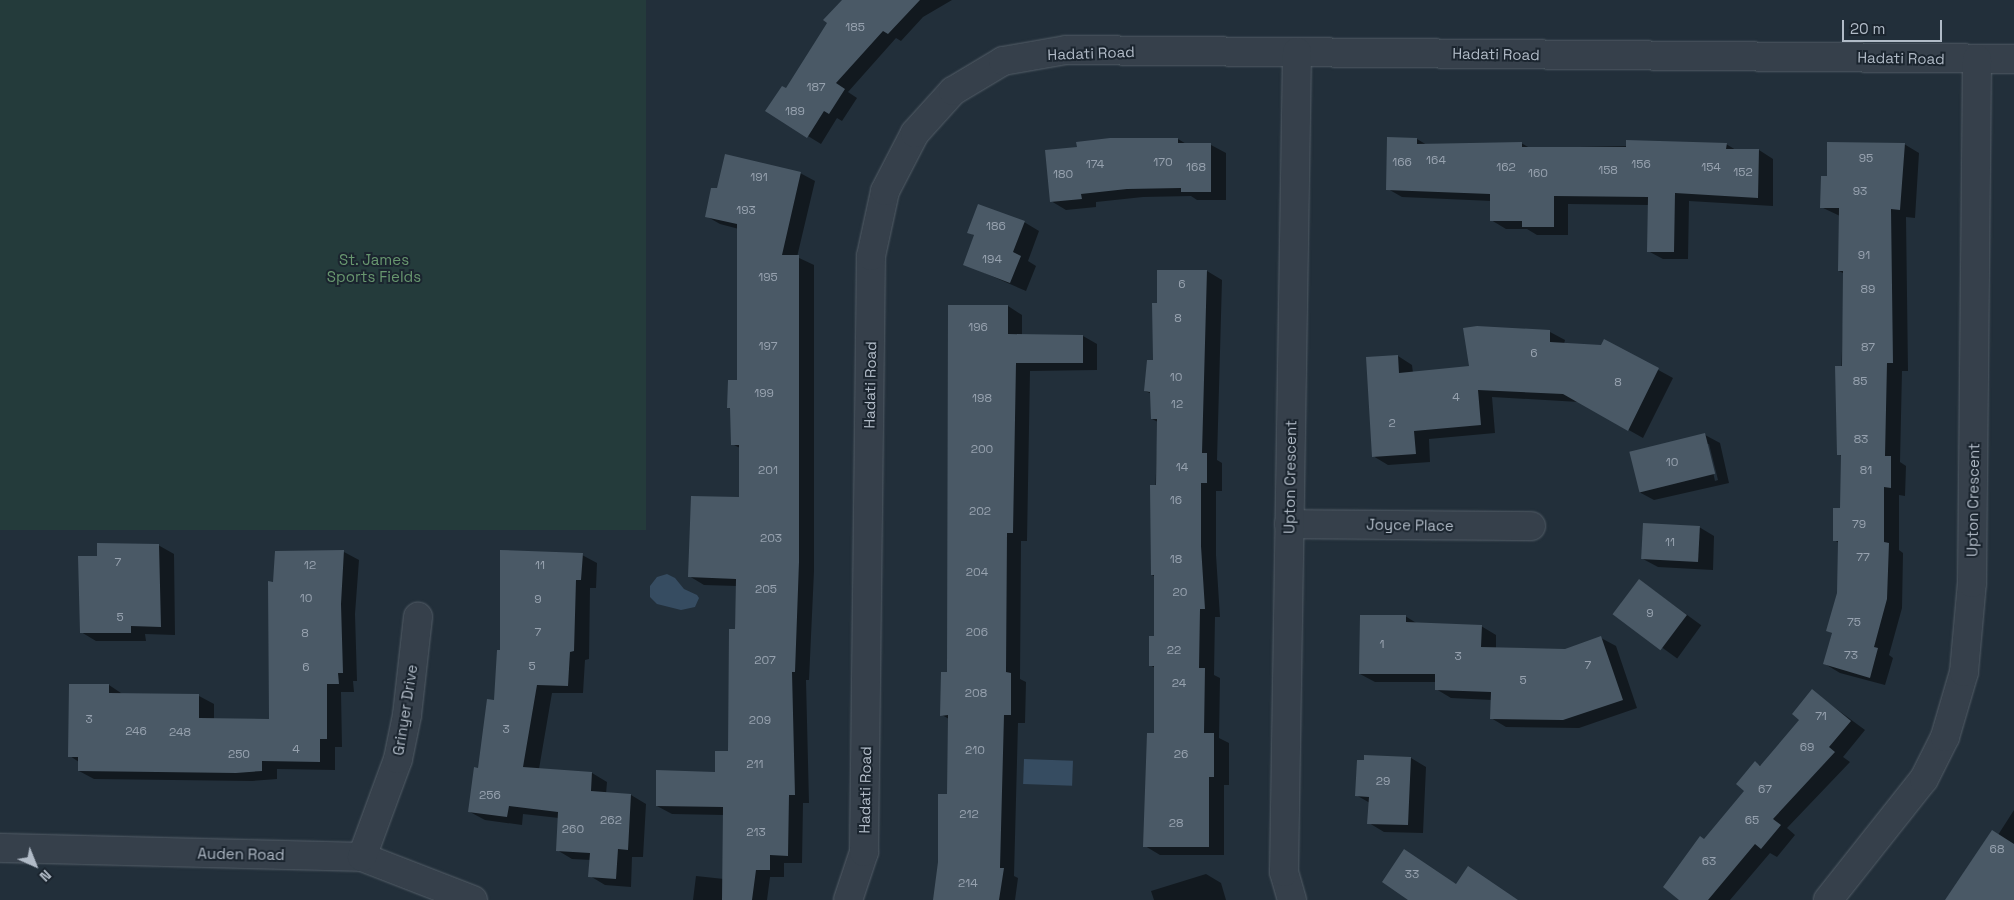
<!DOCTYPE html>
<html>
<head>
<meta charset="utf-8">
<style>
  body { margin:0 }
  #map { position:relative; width:2014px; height:900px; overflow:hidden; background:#222f3a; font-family:"Space Grotesk",sans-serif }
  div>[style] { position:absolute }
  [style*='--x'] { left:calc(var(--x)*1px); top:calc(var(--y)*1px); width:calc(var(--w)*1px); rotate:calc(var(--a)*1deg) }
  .green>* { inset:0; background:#243b3b; transform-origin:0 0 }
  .water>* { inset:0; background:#364c61; transform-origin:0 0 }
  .shadow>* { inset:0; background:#0007; transform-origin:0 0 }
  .building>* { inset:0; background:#4a5966; transform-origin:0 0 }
  .roads { filter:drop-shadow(0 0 1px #545e68) drop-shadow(0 0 1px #545e68) }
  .street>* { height:28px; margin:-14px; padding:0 14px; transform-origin:14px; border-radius:14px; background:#36404b }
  span { translate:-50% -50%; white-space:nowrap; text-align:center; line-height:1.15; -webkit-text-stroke:4px #1b252f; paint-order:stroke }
  .number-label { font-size:12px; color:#97a2af }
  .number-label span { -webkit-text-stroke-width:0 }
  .street-label { font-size:15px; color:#b1bbc7 }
  .park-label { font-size:15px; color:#68976f }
  .north { position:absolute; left:10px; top:840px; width:50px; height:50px; -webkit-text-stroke:4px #1b252f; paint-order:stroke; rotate:136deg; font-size:14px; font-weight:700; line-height:20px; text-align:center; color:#b1bbc7 }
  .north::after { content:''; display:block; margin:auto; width:18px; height:22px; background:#b1bbc7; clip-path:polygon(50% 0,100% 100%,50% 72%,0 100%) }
  .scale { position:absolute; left:1842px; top:20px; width:100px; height:22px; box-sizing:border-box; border:2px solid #b1bbc7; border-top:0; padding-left:6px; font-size:15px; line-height:18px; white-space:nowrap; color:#b1bbc7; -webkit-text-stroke:4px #1b252f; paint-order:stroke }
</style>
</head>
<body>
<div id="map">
  <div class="green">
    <div style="left:0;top:0;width:646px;height:530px"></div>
  </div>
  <div class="water">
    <div style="clip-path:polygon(667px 574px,675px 578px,684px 589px,697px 595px,699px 598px,695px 607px,681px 610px,657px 604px,650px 597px,650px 586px,657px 577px)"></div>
    <div style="left:1024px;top:759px;width:49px;height:25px;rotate:2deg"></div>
  </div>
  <div class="shadow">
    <div style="clip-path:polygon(844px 0,952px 0,923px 17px,901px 41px,896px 38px,848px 92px,857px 98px,842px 121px,837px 118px,821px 144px,767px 111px,786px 90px)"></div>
    <div style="clip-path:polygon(1178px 139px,1188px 145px,1211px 145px,1226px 153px,1226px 200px,1197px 200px,1191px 196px,1143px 197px,1096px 202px,1096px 207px,1066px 210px,1051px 201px,1078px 148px)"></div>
    <div style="clip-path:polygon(1417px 139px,1427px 145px,1521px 143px,1530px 148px,1726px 144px,1736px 150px,1759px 150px,1773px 159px,1773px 206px,1689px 201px,1688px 259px,1663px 259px,1648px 251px,1649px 205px,1568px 204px,1568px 235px,1537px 235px,1527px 229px,1506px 229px,1491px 220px,1492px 201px,1402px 197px,1388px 189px)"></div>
    <div style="clip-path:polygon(1904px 144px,1919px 153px,1915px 218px,1906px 217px,1908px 371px,1902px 371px,1900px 462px,1906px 466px,1905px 496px,1899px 495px,1899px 550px,1903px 553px,1902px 608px,1889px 655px,1893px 658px,1885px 685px,1840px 673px,1825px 664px,1833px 634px,1827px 630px,1838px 593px,1839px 543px,1834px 540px,1841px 509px,1842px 456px,1838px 454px,1845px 274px,1839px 271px,1840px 216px,1821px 207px,1828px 177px)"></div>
    <div style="clip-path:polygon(800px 173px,815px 181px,797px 257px,814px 265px,814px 571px,809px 680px,806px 680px,809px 803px,803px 803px,802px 863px,784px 863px,784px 877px,770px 877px,767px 900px,693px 900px,696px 876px,724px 879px,724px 815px,672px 814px,657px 806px,716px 773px,730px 753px,737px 586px,704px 585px,689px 576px,740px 498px,740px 448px,732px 444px,732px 409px,729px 408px,738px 382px,739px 229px,720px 224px,706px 216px)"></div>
    <div style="clip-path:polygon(1024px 222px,1039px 231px,1028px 261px,1036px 266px,1026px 291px,964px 264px,975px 236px,969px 232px)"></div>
    <div style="clip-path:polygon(1207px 271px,1222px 280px,1217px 460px,1222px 463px,1222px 491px,1216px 491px,1216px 555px,1220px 617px,1215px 617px,1214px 675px,1220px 678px,1219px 738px,1229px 743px,1229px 785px,1224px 785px,1224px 855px,1160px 855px,1145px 846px,1155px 734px,1155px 668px,1150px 665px,1155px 637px,1155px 577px,1152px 575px,1158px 422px,1152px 419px,1152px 394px,1145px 391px,1154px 361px,1158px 305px)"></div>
    <div style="clip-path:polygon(1008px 306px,1022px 315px,1022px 335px,1083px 336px,1097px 344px,1097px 370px,1030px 371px,1027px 541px,1021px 541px,1020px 679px,1026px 682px,1025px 723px,1018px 723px,1014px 876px,1018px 878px,1015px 900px,934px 900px,948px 795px,949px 719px,942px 715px)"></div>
    <div style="clip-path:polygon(1550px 332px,1565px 340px,1564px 344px,1602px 347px,1605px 341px,1673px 378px,1643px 438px,1579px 402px,1492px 397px,1495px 433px,1429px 439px,1430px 462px,1388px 465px,1373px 456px,1398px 356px,1412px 365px,1413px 373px,1471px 367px)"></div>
    <div style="clip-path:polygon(evenodd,1705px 435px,1720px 443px,1729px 483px,1654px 500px,1639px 492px,1705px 435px,1707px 444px,1709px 444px,1718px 480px,1715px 481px,1707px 444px)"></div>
    <div style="clip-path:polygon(1699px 527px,1714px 536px,1713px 570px,1658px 567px,1643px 559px)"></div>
    <div style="clip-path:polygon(158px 545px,174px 554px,175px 635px,145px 634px,146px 641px,96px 641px,81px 632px)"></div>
    <div style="clip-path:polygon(344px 552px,359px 560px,355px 614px,357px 681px,353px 681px,354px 692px,341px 692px,342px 747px,335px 747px,335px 770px,277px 769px,277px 779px,252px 781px,94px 779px,79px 771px,79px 762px,70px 756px,109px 685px,124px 695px,199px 696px,214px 704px,214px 720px,270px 720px,274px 583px)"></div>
    <div style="clip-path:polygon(582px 555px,597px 563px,596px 588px,590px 588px,589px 659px,585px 660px,583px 693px,552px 693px,539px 769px,592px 773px,607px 782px,606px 794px,631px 795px,646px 804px,643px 857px,632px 857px,631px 887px,605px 885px,590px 876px,591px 860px,572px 859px,557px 850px,559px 818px,523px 814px,522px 825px,485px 820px,470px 812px,495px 701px,502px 651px)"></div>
    <div style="left:1639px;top:580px;width:77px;height:41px;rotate:36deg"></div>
    <div style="clip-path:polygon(1405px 616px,1418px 624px,1481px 626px,1496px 635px,1496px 649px,1565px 650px,1601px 638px,1616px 646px,1637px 708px,1579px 728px,1506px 727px,1491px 718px,1492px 700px,1451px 698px,1436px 689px,1436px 682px,1375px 682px,1360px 674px)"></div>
    <div style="clip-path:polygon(1812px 691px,1865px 730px,1843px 757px,1850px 762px,1787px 828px,1795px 835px,1777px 857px,1770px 853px,1730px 900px,1681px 900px,1705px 840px,1745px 791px,1755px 763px,1762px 766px,1800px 720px)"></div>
    <div style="clip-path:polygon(1411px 758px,1426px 767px,1423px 833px,1384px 832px,1369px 823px,1370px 803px,1356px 795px)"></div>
    <div style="clip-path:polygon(2014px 810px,2014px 900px,1946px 900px,1998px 835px)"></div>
    <div style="clip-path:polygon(1206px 874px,1221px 883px,1226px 900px,1154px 900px,1151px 891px)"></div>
  </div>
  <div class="building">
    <div style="clip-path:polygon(842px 0,920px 0,888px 34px,883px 31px,836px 83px,845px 89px,829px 114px,824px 111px,807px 138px,765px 111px,782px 86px,786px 88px,827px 23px,823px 20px)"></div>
    <div style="clip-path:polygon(1387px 137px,1417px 138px,1417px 144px,1522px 142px,1522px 147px,1626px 147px,1626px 140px,1727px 143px,1726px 149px,1759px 149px,1758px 198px,1675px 193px,1674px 252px,1647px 252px,1648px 197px,1554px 196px,1554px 227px,1522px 227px,1522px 221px,1490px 221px,1490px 194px,1386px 190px)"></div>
    <div style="clip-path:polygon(1110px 138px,1178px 138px,1178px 143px,1211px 143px,1211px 192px,1181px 192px,1181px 188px,1127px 189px,1081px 194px,1082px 199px,1050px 202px,1045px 150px,1077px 147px,1076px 142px)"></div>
    <div style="clip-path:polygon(1827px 142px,1905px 143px,1900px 210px,1891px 209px,1893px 363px,1887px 363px,1885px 456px,1891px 456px,1891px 488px,1884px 487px,1884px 542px,1889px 543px,1887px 599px,1874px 647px,1878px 648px,1870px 678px,1823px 664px,1832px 633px,1826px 631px,1837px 593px,1838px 541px,1833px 541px,1833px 508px,1840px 508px,1841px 455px,1837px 455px,1835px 366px,1842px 366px,1843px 271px,1838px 271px,1839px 208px,1820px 208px,1821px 176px,1827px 176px)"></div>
    <div style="clip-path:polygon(725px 154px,801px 172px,782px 255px,799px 255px,799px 562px,795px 672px,792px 672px,795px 795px,789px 795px,788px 856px,770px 855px,770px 870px,756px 870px,752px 900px,722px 900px,723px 807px,656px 806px,656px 770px,715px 772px,715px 751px,728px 751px,729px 629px,735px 629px,736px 579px,688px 577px,691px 496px,739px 497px,739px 445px,731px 445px,730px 408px,727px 408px,728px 380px,737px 380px,737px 224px,705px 217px,711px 188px,717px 188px)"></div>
    <div style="clip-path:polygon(978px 204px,1025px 221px,1013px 252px,1021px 256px,1010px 283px,963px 265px,974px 235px,967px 233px)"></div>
    <div style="clip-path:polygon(1157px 270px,1207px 270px,1202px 453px,1207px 453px,1207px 483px,1201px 483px,1201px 546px,1205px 609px,1200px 609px,1199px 668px,1205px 668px,1204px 733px,1214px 733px,1214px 777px,1209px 777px,1209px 847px,1143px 847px,1147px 733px,1154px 733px,1154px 666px,1149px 666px,1149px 636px,1154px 636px,1154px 575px,1151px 575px,1150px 485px,1156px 485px,1157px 419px,1151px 419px,1150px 392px,1144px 391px,1147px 360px,1153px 360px,1152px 303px,1157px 303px)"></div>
    <div style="clip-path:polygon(948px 305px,1008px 305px,1008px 334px,1083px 335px,1083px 363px,1016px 363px,1013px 533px,1007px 533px,1006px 672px,1011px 673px,1011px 715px,1004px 715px,1000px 868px,1004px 868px,999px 900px,933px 900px,938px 862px,938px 794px,947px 794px,948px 715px,940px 716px,941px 672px,947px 672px)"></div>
    <div style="clip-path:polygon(1477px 326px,1550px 330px,1550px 342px,1601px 345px,1604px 339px,1659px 368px,1628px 431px,1563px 394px,1478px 390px,1481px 425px,1414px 431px,1416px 454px,1372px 457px,1366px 357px,1398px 355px,1399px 373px,1469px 366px,1463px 328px)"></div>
    <div style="left:1705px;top:433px;width:42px;height:78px;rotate:76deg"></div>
    <div style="left:1643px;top:523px;width:57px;height:36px;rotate:3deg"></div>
    <div style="clip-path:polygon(97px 543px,159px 544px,161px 627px,131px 626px,131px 633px,80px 633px,78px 556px,97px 556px)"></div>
    <div style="clip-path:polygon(344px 550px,341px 604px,343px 673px,338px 673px,339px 684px,327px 684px,327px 739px,320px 739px,320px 762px,262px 761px,262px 771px,236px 773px,78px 771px,78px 757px,68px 757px,69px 684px,109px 684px,109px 693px,199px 694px,199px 718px,269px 719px,268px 581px,273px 582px,275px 551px)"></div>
    <div style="clip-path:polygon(500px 550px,583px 553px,581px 580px,576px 580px,574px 651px,570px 652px,568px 686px,537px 685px,523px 767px,592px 772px,591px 791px,631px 794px,628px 850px,618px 849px,616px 879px,588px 877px,590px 853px,556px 851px,558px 812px,509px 806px,507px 817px,468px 812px,474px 767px,478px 768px,487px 699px,494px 700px,497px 650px,500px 650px)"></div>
    <div style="left:1639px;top:579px;width:60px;height:44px;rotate:37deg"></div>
    <div style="clip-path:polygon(1360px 615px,1406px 615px,1406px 622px,1482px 625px,1481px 647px,1565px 649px,1601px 636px,1623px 700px,1563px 720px,1490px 719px,1491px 692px,1435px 690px,1435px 674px,1359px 674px)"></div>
    <div style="clip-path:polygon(1812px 689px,1851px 721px,1829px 747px,1835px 752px,1773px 819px,1781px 825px,1761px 849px,1755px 844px,1708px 900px,1679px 900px,1663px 887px,1700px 836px,1704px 839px,1744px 791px,1736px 784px,1755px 761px,1760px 766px,1799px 720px,1792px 714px)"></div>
    <div style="clip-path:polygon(1364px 755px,1411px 757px,1408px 825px,1367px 824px,1369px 797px,1355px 796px,1357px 760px,1364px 760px)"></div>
    <div style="clip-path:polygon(1992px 830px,2014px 844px,2014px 900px,1945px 900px)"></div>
    <div style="clip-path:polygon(1404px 849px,1456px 884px,1468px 866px,1518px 900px,1408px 900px,1382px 882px)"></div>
  </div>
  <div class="roads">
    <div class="street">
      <div style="--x:1289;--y:524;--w:242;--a:0.5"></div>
      <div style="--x:0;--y:848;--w:362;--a:1.4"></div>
      <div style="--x:362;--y:857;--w:119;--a:21.2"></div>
      <div style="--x:362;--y:857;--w:104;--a:-69.8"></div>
      <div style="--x:398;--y:759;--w:45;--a:-78.4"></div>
      <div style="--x:407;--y:715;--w:99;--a:-83.6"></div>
      <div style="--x:848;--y:900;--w:51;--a:-71.6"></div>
      <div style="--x:864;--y:852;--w:596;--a:-89.33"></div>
      <div style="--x:871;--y:256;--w:66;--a:-77.8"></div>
      <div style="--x:885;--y:191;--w:65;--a:-62.7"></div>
      <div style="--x:915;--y:133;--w:57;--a:-47.9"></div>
      <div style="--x:953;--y:91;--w:58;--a:-31"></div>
      <div style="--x:1003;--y:61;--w:64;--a:-9.9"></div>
      <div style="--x:1066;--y:50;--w:948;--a:0.54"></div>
      <div style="--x:1292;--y:900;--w:29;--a:-106"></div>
      <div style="--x:1284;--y:872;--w:820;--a:-89.09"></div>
      <div style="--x:1828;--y:900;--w:154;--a:-51.6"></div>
      <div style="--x:1924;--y:779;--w:47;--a:-63.4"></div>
      <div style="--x:1945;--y:737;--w:68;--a:-73.7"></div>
      <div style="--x:1964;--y:672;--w:89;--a:-84.9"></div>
      <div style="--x:1972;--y:583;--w:524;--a:-89.45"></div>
    </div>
  </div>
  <div class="number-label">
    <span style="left:855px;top:28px">185</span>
    <span style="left:816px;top:88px">187</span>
    <span style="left:795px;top:112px">189</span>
    <span style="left:1866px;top:159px">95</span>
    <span style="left:1436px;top:161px">164</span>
    <span style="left:1163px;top:163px">170</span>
    <span style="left:1402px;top:163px">166</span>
    <span style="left:1095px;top:165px">174</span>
    <span style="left:1641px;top:165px">156</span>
    <span style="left:1196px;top:168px">168</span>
    <span style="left:1506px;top:168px">162</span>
    <span style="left:1711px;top:168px">154</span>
    <span style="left:1608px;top:171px">158</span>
    <span style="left:1743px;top:173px">152</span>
    <span style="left:1538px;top:174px">160</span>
    <span style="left:1063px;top:175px">180</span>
    <span style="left:759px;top:178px">191</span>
    <span style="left:1860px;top:192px">93</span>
    <span style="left:746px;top:211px">193</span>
    <span style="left:996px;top:227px">186</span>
    <span style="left:1864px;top:256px">91</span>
    <span style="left:992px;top:260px">194</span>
    <span style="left:768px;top:278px">195</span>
    <span style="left:1182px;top:285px">6</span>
    <span style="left:1868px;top:290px">89</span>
    <span style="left:1178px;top:319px">8</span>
    <span style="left:978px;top:328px">196</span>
    <span style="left:768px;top:347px">197</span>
    <span style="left:1868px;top:348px">87</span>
    <span style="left:1534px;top:354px">6</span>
    <span style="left:1176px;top:378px">10</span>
    <span style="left:1860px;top:382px">85</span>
    <span style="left:1618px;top:383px">8</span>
    <span style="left:764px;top:394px">199</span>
    <span style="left:1456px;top:398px">4</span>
    <span style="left:982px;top:399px">198</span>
    <span style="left:1177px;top:405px">12</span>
    <span style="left:1392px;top:424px">2</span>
    <span style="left:1861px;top:440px">83</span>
    <span style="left:982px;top:450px">200</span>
    <span style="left:1672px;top:463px">10</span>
    <span style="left:1182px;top:468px">14</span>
    <span style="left:768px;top:471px">201</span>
    <span style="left:1866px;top:471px">81</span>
    <span style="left:1176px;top:501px">16</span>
    <span style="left:980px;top:512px">202</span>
    <span style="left:1859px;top:525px">79</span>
    <span style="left:771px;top:539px">203</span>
    <span style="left:1670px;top:543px">11</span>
    <span style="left:1863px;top:558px">77</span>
    <span style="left:1176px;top:560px">18</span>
    <span style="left:118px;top:563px">7</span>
    <span style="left:310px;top:566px">12</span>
    <span style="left:540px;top:566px">11</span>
    <span style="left:977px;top:573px">204</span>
    <span style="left:766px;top:590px">205</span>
    <span style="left:1180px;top:593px">20</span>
    <span style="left:306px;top:599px">10</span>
    <span style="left:538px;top:600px">9</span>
    <span style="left:1650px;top:614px">9</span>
    <span style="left:120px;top:618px">5</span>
    <span style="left:1854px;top:623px">75</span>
    <span style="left:538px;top:633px">7</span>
    <span style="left:977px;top:633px">206</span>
    <span style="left:305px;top:634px">8</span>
    <span style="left:1382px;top:645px">1</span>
    <span style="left:1174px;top:651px">22</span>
    <span style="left:1851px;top:656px">73</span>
    <span style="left:1458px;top:657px">3</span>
    <span style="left:765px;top:661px">207</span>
    <span style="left:1588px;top:666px">7</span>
    <span style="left:532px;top:667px">5</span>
    <span style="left:306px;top:668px">6</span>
    <span style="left:1523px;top:681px">5</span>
    <span style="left:1179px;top:684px">24</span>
    <span style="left:976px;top:694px">208</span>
    <span style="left:1821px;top:717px">71</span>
    <span style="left:89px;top:720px">3</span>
    <span style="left:760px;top:721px">209</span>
    <span style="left:506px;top:730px">3</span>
    <span style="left:136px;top:732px">246</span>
    <span style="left:180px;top:733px">248</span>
    <span style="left:1807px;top:748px">69</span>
    <span style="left:296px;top:750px">4</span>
    <span style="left:975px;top:751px">210</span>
    <span style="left:239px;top:755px">250</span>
    <span style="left:1181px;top:755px">26</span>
    <span style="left:755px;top:765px">211</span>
    <span style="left:1383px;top:782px">29</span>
    <span style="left:1765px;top:790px">67</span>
    <span style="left:490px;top:796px">256</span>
    <span style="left:969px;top:815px">212</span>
    <span style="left:611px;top:821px">262</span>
    <span style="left:1752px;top:821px">65</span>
    <span style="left:1176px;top:824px">28</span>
    <span style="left:573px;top:830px">260</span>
    <span style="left:756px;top:833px">213</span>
    <span style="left:1997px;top:850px">68</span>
    <span style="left:1709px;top:862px">63</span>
    <span style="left:1412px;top:875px">33</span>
    <span style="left:968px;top:884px">214</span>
  </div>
  <div class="street-label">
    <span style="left:1091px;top:53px;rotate:-2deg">Hadati Road</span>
    <span style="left:1496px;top:54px;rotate:1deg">Hadati Road</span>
    <span style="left:1901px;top:58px;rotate:1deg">Hadati Road</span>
    <span style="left:870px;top:385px;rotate:-89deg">Hadati Road</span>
    <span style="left:1290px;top:477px;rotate:-89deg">Upton Crescent</span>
    <span style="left:1973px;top:500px;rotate:-89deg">Upton Crescent</span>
    <span style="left:1410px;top:525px;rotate:1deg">Joyce Place</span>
    <span style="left:405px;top:710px;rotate:-81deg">Grinyer Drive</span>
    <span style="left:865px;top:790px;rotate:-89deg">Hadati Road</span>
    <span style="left:241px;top:854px;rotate:1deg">Auden Road</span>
  </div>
  <div class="park-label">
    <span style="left:374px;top:268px">St. James<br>Sports Fields</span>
  </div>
  <div class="north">N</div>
  <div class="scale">20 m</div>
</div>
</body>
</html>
